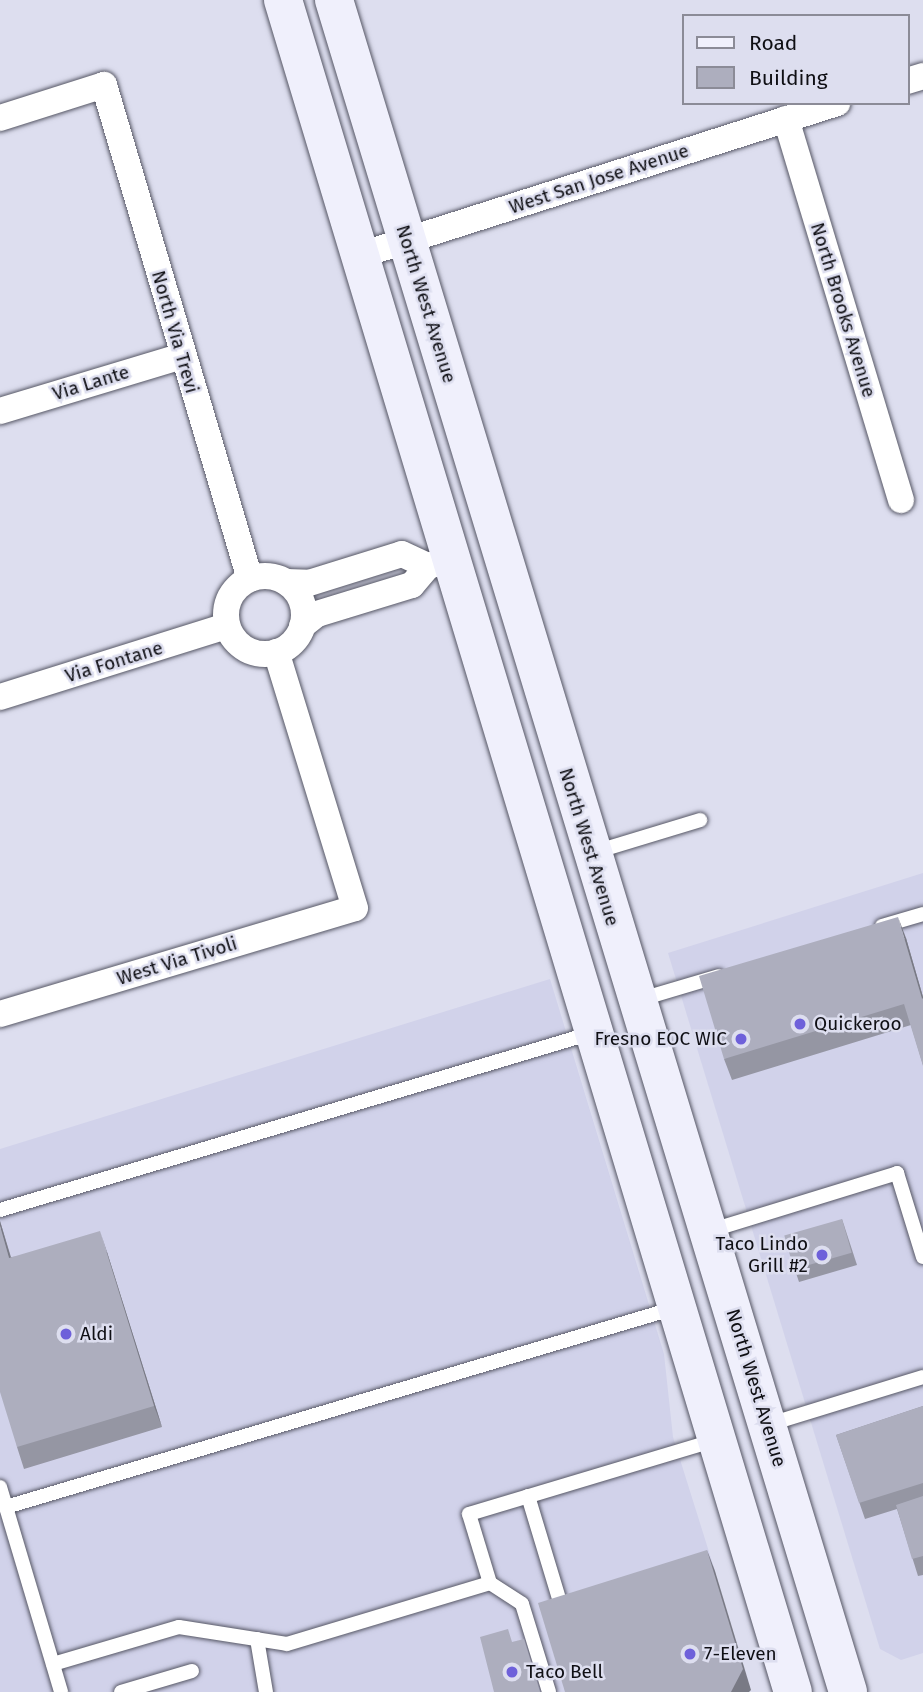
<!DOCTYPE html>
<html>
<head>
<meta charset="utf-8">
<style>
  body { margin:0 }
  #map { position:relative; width:923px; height:1692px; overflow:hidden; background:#dddeef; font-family:"Fira Sans",sans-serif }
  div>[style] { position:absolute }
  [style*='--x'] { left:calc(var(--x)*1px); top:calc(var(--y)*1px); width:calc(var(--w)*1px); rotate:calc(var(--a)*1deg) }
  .built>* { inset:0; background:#d1d2ea }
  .roads { filter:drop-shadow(0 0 2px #565765) drop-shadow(0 0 2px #565765) }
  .service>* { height:14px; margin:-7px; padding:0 7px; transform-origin:7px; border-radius:7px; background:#fff }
  .minor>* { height:26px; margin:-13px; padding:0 13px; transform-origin:13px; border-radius:13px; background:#fff }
  .minor>.ring { margin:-13px; padding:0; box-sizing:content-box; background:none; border:26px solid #fff; border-radius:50% }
  .secondary>* { height:38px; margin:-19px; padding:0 19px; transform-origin:19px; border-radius:19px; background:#f0f0fc }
  .wall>* { inset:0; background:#9596a3 }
  .shaded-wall>* { inset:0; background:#797a85 }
  .building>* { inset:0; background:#adaebe; transform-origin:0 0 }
  .dots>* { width:19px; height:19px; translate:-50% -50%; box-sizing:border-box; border:4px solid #dddeef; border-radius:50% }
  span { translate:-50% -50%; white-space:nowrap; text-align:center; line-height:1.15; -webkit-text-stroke:5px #dddeef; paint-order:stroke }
  .street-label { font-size:19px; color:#0f0f14 }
  .poi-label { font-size:19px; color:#0f0f14 }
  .left { translate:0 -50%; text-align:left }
  .right { translate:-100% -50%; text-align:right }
  .legend { position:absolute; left:682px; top:14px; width:228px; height:91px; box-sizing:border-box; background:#dddeef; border:2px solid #8b8b97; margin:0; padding:9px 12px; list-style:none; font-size:21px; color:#0f0f14 }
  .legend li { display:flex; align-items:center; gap:14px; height:35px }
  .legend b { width:35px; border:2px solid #8b8b97 }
</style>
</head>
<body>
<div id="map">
  <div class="built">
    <div style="clip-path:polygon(923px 873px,923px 1653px,901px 1660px,880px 1649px,668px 953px)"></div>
    <div style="clip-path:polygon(550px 979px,664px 1354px,673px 1437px,715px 1571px,546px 1624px,566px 1692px,0 1692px,0 1149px)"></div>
  </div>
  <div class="roads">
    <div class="service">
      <div style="--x:595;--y:852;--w:110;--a:-16.9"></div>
      <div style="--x:882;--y:926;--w:43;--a:-16.3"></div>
      <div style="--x:638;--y:1000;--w:84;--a:-16.5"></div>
      <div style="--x:0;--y:1210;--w:618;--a:-16.65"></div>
      <div style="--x:709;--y:1231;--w:197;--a:-17.1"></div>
      <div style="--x:897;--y:1173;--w:88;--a:72.8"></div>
      <div style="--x:767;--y:1425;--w:163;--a:-17.1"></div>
      <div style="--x:0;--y:1487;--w:214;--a:73.4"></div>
      <div style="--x:528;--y:1496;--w:121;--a:73.2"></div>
      <div style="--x:6;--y:1507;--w:698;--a:-16.57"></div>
      <div style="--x:490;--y:1583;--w:38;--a:33"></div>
      <div style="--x:522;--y:1604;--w:92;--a:72.9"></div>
      <div style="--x:257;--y:1639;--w:54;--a:80.4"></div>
      <div style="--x:53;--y:1664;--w:131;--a:-16.4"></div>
      <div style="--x:179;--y:1627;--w:109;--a:8.9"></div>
      <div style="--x:287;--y:1644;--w:212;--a:-16.7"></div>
      <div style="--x:490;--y:1583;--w:72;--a:-106.9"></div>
      <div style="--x:469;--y:1514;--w:258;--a:-16.7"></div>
      <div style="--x:121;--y:1692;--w:74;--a:-16.5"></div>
    </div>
    <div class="minor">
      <div style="--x:907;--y:81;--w:17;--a:-17"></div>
      <div style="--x:0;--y:118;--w:109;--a:-17.6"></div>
      <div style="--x:104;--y:85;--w:515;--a:73.54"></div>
      <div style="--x:786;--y:119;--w:398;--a:73.2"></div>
      <div style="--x:361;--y:255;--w:500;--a:-17.7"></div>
      <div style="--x:0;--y:411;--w:190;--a:-16.8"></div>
      <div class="ring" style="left:226px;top:576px;width:52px;height:52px"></div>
      <div style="--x:286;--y:582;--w:23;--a:2"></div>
      <div style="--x:309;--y:583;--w:97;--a:-17.3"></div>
      <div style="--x:402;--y:554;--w:29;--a:25"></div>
      <div style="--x:302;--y:626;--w:19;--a:-39"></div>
      <div style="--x:317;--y:614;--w:99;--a:-17"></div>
      <div style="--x:412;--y:585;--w:25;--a:-50"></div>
      <div style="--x:428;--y:566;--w:26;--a:-16"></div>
      <div style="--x:0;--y:697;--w:238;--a:-17.4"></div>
      <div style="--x:0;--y:1014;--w:370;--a:-16.6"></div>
      <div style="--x:355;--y:908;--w:268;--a:-107.1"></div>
    </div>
    <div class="secondary">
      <div style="--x:283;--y:0;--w:1767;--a:73.23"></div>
      <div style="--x:334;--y:0;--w:1768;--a:73.1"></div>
    </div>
  </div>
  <div class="wall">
    <div style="clip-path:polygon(906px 938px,923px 997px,923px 1065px,911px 1025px,732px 1080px,724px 1059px)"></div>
    <div style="clip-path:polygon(842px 1219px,857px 1265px,799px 1282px,795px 1270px)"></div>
    <div style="clip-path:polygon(0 1221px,11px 1257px,107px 1252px,162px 1427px,24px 1469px,17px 1447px)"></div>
    <div style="clip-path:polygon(923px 1406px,923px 1575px,918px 1576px,897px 1509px,865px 1519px,836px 1435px)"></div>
  </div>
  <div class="shaded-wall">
    <div style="clip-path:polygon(898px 917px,906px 938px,923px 997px,923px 1002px)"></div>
    <div style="clip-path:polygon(0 1221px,17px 1279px,9px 1258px,0 1226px)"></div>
    <div style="clip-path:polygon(100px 1231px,107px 1252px,162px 1427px,154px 1406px)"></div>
    <div style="clip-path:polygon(707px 1550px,715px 1571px,751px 1690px,749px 1692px,731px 1692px)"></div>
  </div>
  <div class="building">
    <div style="clip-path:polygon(898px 917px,922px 999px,923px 998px,923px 1066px,904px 1004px,724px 1059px,699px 976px)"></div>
    <div style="left:842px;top:1219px;width:35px;height:60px;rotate:74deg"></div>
    <div style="clip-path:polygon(0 1226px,9px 1258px,100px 1231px,154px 1406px,17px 1447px,0 1392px)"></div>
    <div style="clip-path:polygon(923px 1406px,923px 1483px,859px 1503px,836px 1435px)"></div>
    <div style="clip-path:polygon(923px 1496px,923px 1556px,912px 1559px,896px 1505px)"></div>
    <div style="clip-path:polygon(707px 1550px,743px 1669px,731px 1692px,565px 1692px,538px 1603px)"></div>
    <div style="clip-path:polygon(508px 1629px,512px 1642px,524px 1639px,540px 1692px,494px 1692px,480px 1637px)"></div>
  </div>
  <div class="dots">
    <div style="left:800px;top:1024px;background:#6e60da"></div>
    <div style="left:741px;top:1039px;background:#6e60da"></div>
    <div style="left:822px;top:1255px;background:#6e60da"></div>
    <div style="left:66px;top:1334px;background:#6e60da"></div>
    <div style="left:690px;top:1654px;background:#6e60da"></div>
    <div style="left:512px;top:1672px;background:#6e60da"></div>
  </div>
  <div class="street-label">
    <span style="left:599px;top:179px;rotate:-18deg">West San Jose Avenue</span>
    <span style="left:426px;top:304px;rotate:73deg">North West Avenue</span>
    <span style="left:843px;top:310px;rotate:73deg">North Brooks Avenue</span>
    <span style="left:175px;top:332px;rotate:74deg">North Via Trevi</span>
    <span style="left:91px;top:383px;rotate:-17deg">Via Lante</span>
    <span style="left:114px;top:662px;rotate:-17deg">Via Fontane</span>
    <span style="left:589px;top:847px;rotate:73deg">North West Avenue</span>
    <span style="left:177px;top:961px;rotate:-17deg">West Via Tivoli</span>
    <span style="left:756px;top:1388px;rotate:73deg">North West Avenue</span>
  </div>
  <div class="poi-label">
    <span class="left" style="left:814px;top:1024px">Quickeroo</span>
    <span class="right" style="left:727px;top:1039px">Fresno EOC WIC</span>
    <span class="right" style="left:808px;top:1255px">Taco Lindo<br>Grill #2</span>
    <span class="left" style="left:80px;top:1334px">Aldi</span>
    <span class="left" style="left:704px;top:1654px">7-Eleven</span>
    <span class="left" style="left:526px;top:1672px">Taco Bell</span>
  </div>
  <ul class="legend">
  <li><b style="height:9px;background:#f0f0fc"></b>Road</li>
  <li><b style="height:19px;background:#adaebe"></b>Building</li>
  </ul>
</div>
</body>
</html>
